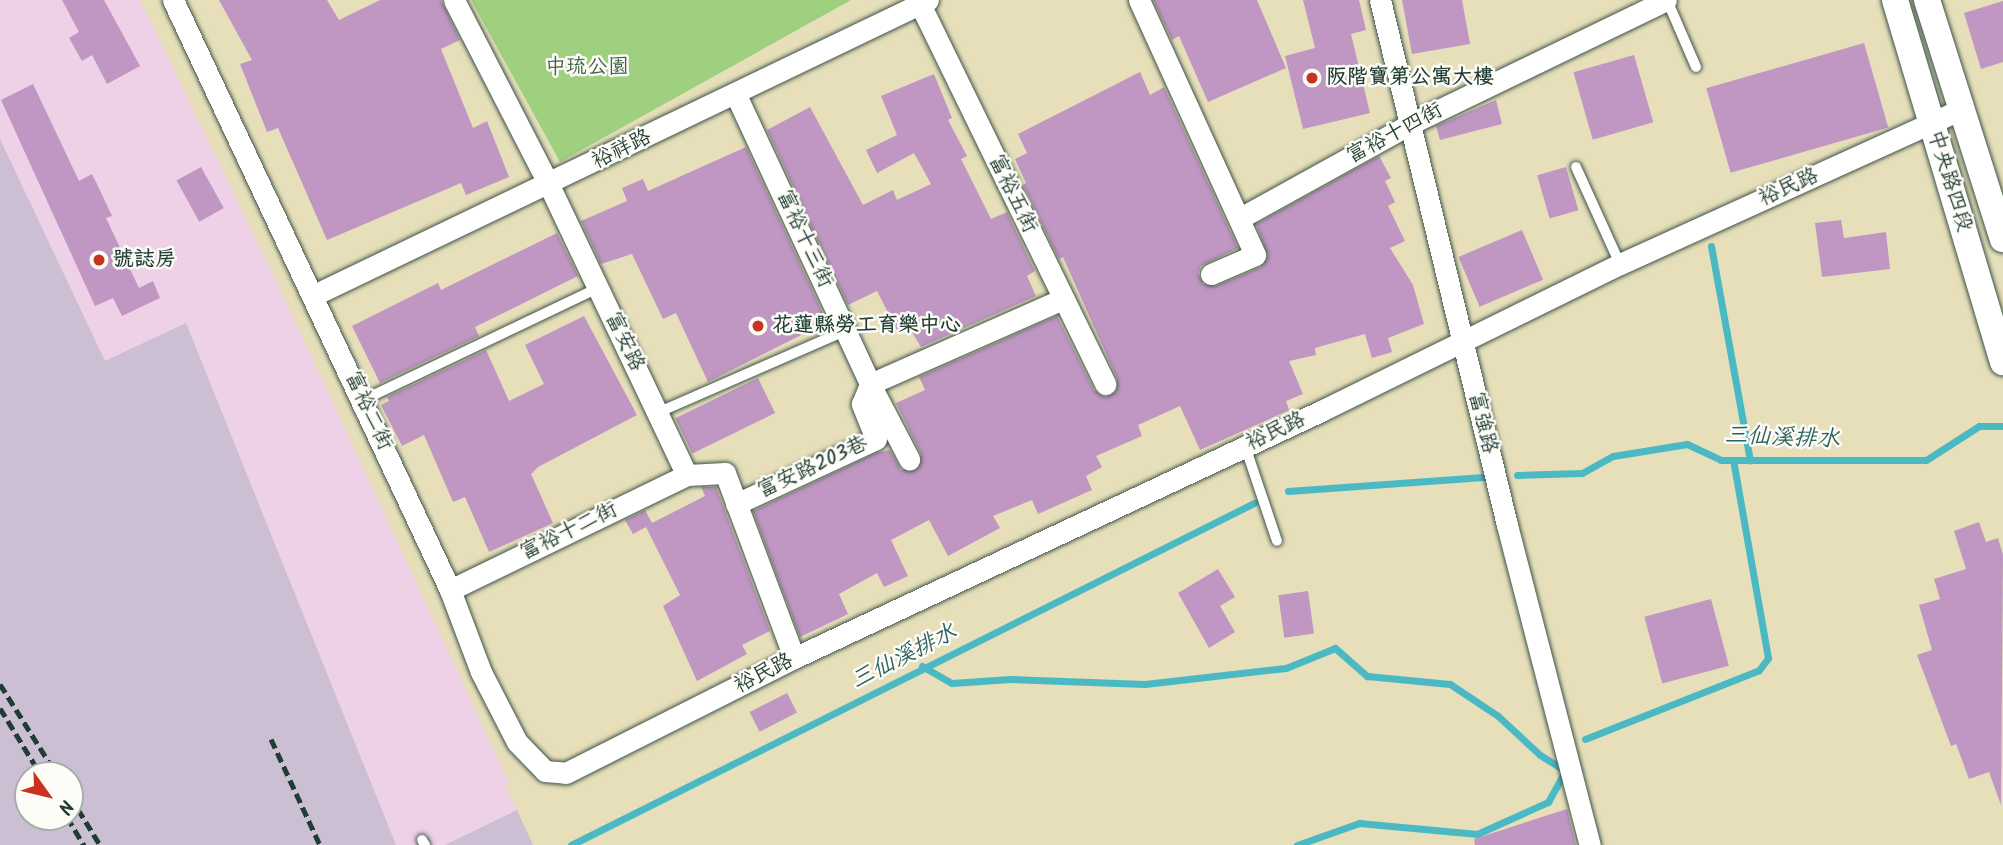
<!DOCTYPE html>
<html>
<head>
<meta charset="utf-8">
<style>
  body { margin:0 }
  #map { position:relative; width:2003px; height:845px; overflow:hidden; background:#e7dfba; font-family:Kalam,"LXGW WenKai TC",sans-serif }
  div>[style] { position:absolute }
  [style*='--x'] { left:calc(var(--x)*1px); top:calc(var(--y)*1px); width:calc(var(--w)*1px); rotate:calc(var(--a)*1deg) }
  .built>* { inset:0; background:#eed0e7 }
  .industrial>* { inset:0; background:#ccbed3 }
  .green>* { inset:0; background:#9ed080 }
  .stream>* { height:7px; margin:-3.5px; padding:0 3.5px; transform-origin:3.5px; border-radius:3.5px; background:#4bb9c3 }
  .building>* { inset:0; background:#bf97c2; transform-origin:0 0 }
  .roads { filter:drop-shadow(0 0 2px #3d5548) drop-shadow(0 0 2px #3d5548) }
  .service>* { height:10px; margin:-5px; padding:0 5px; transform-origin:5px; border-radius:5px; background:#fff }
  .minor>* { height:21px; margin:-10.5px; padding:0 10.5px; transform-origin:10.5px; border-radius:10.5px; background:#fff }
  .tertiary>* { height:26px; margin:-13px; padding:0 13px; transform-origin:13px; border-radius:13px; background:#fff }
  .rail>* { height:5px; margin-top:-2.5px; transform-origin:0; background:repeating-linear-gradient(90deg,#1f3d34 0 10px,transparent 0 15px) }
  .dots>* { width:19px; height:19px; translate:-50% -50%; box-sizing:border-box; border:4px solid #fdfcf7; border-radius:50% }
  span { translate:-50% -50%; white-space:nowrap; text-align:center; line-height:1.15; -webkit-text-stroke:5px #fdfcf7; paint-order:stroke }
  .park-label { font-size:21px; color:#3f6247 }
  .poi-label { font-size:21px; color:#1f3d34; font-weight:700 }
  .left { translate:0 -50%; text-align:left }
  .street-label { font-size:21px; color:#1f3d34 }
  .water-label { font-size:23px; color:#2c625f; font-style:italic }
  .north { position:absolute; left:14px; top:761px; width:70px; height:70px; box-sizing:border-box; background:#fdfcf7; border:2px solid #a4b0a9; border-radius:50%; rotate:124deg; font-size:19px; font-weight:700; line-height:28px; text-align:center; color:#1f3d34 }
  .north::after { content:''; display:block; margin:auto; width:24px; height:32px; background:#c8321e; clip-path:polygon(50% 0,100% 100%,50% 72%,0 100%) }
</style>
</head>
<body>
<div id="map">
  <div class="built">
    <div style="clip-path:polygon(0 0,140px 0,278px 285px,509px 783px,505px 785px,517px 810px,445px 845px,396px 845px,186px 323px,105px 362px,0 139px)"></div>
  </div>
  <div class="industrial">
    <div style="clip-path:polygon(evenodd,0 139px,105px 361px,186px 323px,396px 845px,0 845px,0 139px,70px 775px,70px 817px,28px 817px,28px 775px,70px 775px)"></div>
    <div style="clip-path:polygon(517px 810px,533px 845px,445px 845px)"></div>
  </div>
  <div class="green">
    <div style="clip-path:polygon(471px 0,851px 0,560px 162px)"></div>
  </div>
  <div class="stream">
    <div style="--x:1711;--y:246;--w:218;--a:79.7"></div>
    <div style="--x:1517;--y:475;--w:65;--a:-1.8"></div>
    <div style="--x:1582;--y:473;--w:35;--a:-29"></div>
    <div style="--x:1613;--y:456;--w:75;--a:-9.2"></div>
    <div style="--x:1687;--y:444;--w:38;--a:25"></div>
    <div style="--x:1721;--y:460;--w:205;--a:0"></div>
    <div style="--x:1926;--y:460;--w:63;--a:-32.7"></div>
    <div style="--x:1979;--y:426;--w:24;--a:0"></div>
    <div style="--x:1288;--y:491;--w:196;--a:-4.1"></div>
    <div style="--x:922;--y:666;--w:34;--a:30"></div>
    <div style="--x:952;--y:683;--w:58;--a:-3.9"></div>
    <div style="--x:1010;--y:679;--w:135;--a:2.1"></div>
    <div style="--x:1145;--y:684;--w:142;--a:-6.5"></div>
    <div style="--x:1286;--y:668;--w:53;--a:-22.2"></div>
    <div style="--x:1335;--y:648;--w:43;--a:41.2"></div>
    <div style="--x:1367;--y:676;--w:83;--a:5.5"></div>
    <div style="--x:1450;--y:684;--w:58;--a:33.7"></div>
    <div style="--x:1498;--y:716;--w:57;--a:42.9"></div>
    <div style="--x:1540;--y:755;--w:28;--a:32"></div>
    <div style="--x:1585;--y:739;--w:187;--a:-21.6"></div>
    <div style="--x:1759;--y:670;--w:15;--a:-53"></div>
    <div style="--x:1768;--y:658;--w:201;--a:-100"></div>
    <div style="--x:571;--y:845;--w:764;--a:-26.6"></div>
    <div style="--x:1297;--y:845;--w:66;--a:-19.5"></div>
    <div style="--x:1359;--y:823;--w:119;--a:5.3"></div>
    <div style="--x:1477;--y:834;--w:78;--a:-24.3"></div>
    <div style="--x:1548;--y:802;--w:38;--a:-61"></div>
  </div>
  <div class="building">
    <div style="clip-path:polygon(62px 0,104px 0,140px 66px,107px 84px,92px 55px,82px 61px,69px 38px,79px 32px)"></div>
    <div style="clip-path:polygon(219px 0,327px 0,339px 20px,380px 0,441px 0,460px 40px,441px 49px,473px 128px,487px 121px,509px 177px,466px 195px,461px 183px,327px 240px,278px 128px,267px 132px,240px 64px,252px 60px)"></div>
    <div style="clip-path:polygon(1153px 0,1257px 0,1286px 68px,1208px 102px,1179px 36px,1172px 40px)"></div>
    <div style="clip-path:polygon(1303px 0,1359px 0,1366px 30px,1351px 34px,1370px 113px,1303px 129px,1285px 56px,1315px 48px)"></div>
    <div style="clip-path:polygon(1402px 0,1462px 0,1470px 44px,1412px 54px)"></div>
    <div style="clip-path:polygon(2003px 1px,2003px 62px,1981px 69px,1964px 13px)"></div>
    <div style="left:1864px;top:43px;width:88px;height:164px;rotate:74deg"></div>
    <div style="left:1634px;top:55px;width:70px;height:63px;rotate:74deg"></div>
    <div style="clip-path:polygon(1140px 72px,1150px 95px,1164px 87px,1238px 248px,1201px 266px,1198px 273px,1203px 284px,1216px 286px,1261px 267px,1268px 256px,1256px 224px,1379px 156px,1391px 178px,1385px 181px,1395px 202px,1388px 206px,1405px 241px,1390px 248px,1413px 285px,1424px 324px,1388px 338px,1392px 352px,1372px 358px,1365px 334px,1315px 348px,1316px 355px,1289px 361px,1303px 394px,1286px 401px,1289px 410px,1200px 450px,1180px 406px,1138px 425px,1142px 436px,1096px 456px,1102px 467px,1086px 476px,1092px 490px,1038px 514px,1032px 500px,993px 516px,1000px 528px,948px 556px,929px 520px,891px 540px,908px 576px,884px 587px,877px 573px,839px 594px,848px 614px,800px 637px,753px 511px,876px 453px,890px 450px,901px 470px,916px 470px,921px 454px,896px 403px,925px 390px,919px 377px,1057px 316px,1094px 390px,1105px 397px,1116px 391px,1117px 378px,1063px 257px,1059px 259px,1023px 185px,1026px 183px,1015px 159px,1027px 153px,1018px 134px)"></div>
    <div style="clip-path:polygon(934px 74px,952px 118px,948px 120px,967px 156px,961px 159px,991px 219px,1007px 212px,1035px 271px,1027px 276px,1036px 296px,921px 347px,910px 329px,899px 334px,877px 291px,848px 305px,767px 130px,810px 107px,863px 205px,893px 190px,897px 200px,931px 184px,914px 153px,877px 173px,866px 150px,897px 135px,881px 96px)"></div>
    <div style="clip-path:polygon(33px 84px,79px 181px,92px 174px,97px 184px,112px 216px,106px 218px,139px 288px,153px 281px,160px 298px,122px 316px,113px 298px,95px 306px,1px 100px)"></div>
    <div style="clip-path:polygon(1496px 100px,1502px 124px,1440px 140px,1436px 126px)"></div>
    <div style="clip-path:polygon(746px 147px,827px 322px,708px 382px,676px 313px,663px 319px,632px 254px,601px 264px,581px 221px,627px 201px,622px 188px,643px 179px,648px 191px)"></div>
    <div style="left:201px;top:167px;width:47px;height:28px;rotate:61deg"></div>
    <div style="left:1566px;top:167px;width:45px;height:30px;rotate:74deg"></div>
    <div style="clip-path:polygon(1841px 220px,1844px 238px,1886px 232px,1890px 269px,1822px 277px,1815px 223px)"></div>
    <div style="left:1522px;top:230px;width:54px;height:69px;rotate:67deg"></div>
    <div style="clip-path:polygon(557px 233px,578px 276px,475px 327px,479px 336px,380px 383px,352px 326px,438px 283px,441px 290px)"></div>
    <div style="clip-path:polygon(584px 316px,637px 415px,538px 467px,531px 474px,553px 523px,489px 552px,465px 497px,453px 502px,424px 435px,402px 446px,381px 405px,389px 401px,387px 397px,486px 350px,509px 401px,544px 384px,525px 345px)"></div>
    <div style="left:758px;top:378px;width:39px;height:92px;rotate:64deg"></div>
    <div style="clip-path:polygon(701px 487px,716px 487px,770px 631px,742px 645px,747px 654px,697px 681px,663px 606px,680px 595px,646px 527px,633px 534px,625px 520px,645px 510px,652px 523px,705px 496px)"></div>
    <div style="clip-path:polygon(1979px 522px,1986px 542px,1998px 538px,2003px 555px,2001px 805px,1989px 772px,1969px 779px,1956px 744px,1951px 746px,1917px 655px,1932px 650px,1919px 605px,1940px 599px,1934px 579px,1966px 569px,1954px 531px)"></div>
    <div style="clip-path:polygon(1218px 569px,1235px 597px,1220px 606px,1235px 632px,1209px 648px,1178px 593px)"></div>
    <div style="left:1308px;top:591px;width:43px;height:30px;rotate:82deg"></div>
    <div style="left:1711px;top:599px;width:69px;height:69px;rotate:75deg"></div>
    <div style="left:787px;top:693px;width:22px;height:42px;rotate:63deg"></div>
    <div style="clip-path:polygon(1567px 809px,1576px 845px,1475px 845px,1474px 839px)"></div>
  </div>
  <div class="roads">
    <div class="service">
      <div style="--x:1667;--y:0;--w:73;--a:66.6"></div>
      <div style="--x:1576;--y:167;--w:107;--a:65.6"></div>
      <div style="--x:363;--y:400;--w:260;--a:-25.5"></div>
      <div style="--x:657;--y:413;--w:207;--a:-23.6"></div>
      <div style="--x:1245;--y:446;--w:100;--a:71.4"></div>
      <div style="--x:422;--y:840;--w:6;--a:59"></div>
    </div>
    <div class="minor">
      <div style="--x:173;--y:0;--w:652;--a:64.85"></div>
      <div style="--x:450;--y:590;--w:88;--a:69.3"></div>
      <div style="--x:481;--y:672;--w:79;--a:62.8"></div>
      <div style="--x:517;--y:742;--w:40;--a:46"></div>
      <div style="--x:545;--y:771;--w:21;--a:5"></div>
      <div style="--x:566;--y:773;--w:255;--a:-26.8"></div>
      <div style="--x:794;--y:658;--w:582;--a:-25.11"></div>
      <div style="--x:1321;--y:411;--w:333;--a:-26.2"></div>
      <div style="--x:1620;--y:264;--w:375;--a:-24.4"></div>
      <div style="--x:454;--y:0;--w:208;--a:62.8"></div>
      <div style="--x:549;--y:185;--w:321;--a:64.6"></div>
      <div style="--x:687;--y:475;--w:38;--a:-3"></div>
      <div style="--x:725;--y:473;--w:197;--a:69.5"></div>
      <div style="--x:1139;--y:0;--w:280;--a:65.5"></div>
      <div style="--x:1255;--y:255;--w:48;--a:156.6"></div>
      <div style="--x:1380;--y:0;--w:540;--a:76.4"></div>
      <div style="--x:1507;--y:525;--w:331;--a:75.5"></div>
      <div style="--x:920;--y:4;--w:423;--a:64"></div>
      <div style="--x:736;--y:95;--w:319;--a:65.1"></div>
      <div style="--x:870;--y:384;--w:85;--a:62.5"></div>
      <div style="--x:1240;--y:218;--w:194;--a:-28.9"></div>
      <div style="--x:1410;--y:124;--w:284;--a:-25.8"></div>
      <div style="--x:314;--y:295;--w:681;--a:-25.66"></div>
      <div style="--x:736;--y:504;--w:154;--a:-24.9"></div>
      <div style="--x:876;--y:439;--w:38;--a:-112"></div>
      <div style="--x:862;--y:404;--w:22;--a:-68"></div>
      <div style="--x:870;--y:384;--w:211;--a:-23.8"></div>
      <div style="--x:450;--y:590;--w:263;--a:-25.9"></div>
    </div>
    <div class="tertiary">
      <div style="--x:1895;--y:0;--w:378;--a:73.4"></div>
      <div style="--x:1927;--y:0;--w:251;--a:72.4"></div>
    </div>
  </div>
  <div class="rail">
    <div style="--x:0;--y:684;--w:107;--a:57.9"></div>
    <div style="--x:0;--y:708;--w:79;--a:58.5"></div>
    <div style="--x:271;--y:739;--w:117;--a:65.2"></div>
    <div style="--x:70;--y:796;--w:57;--a:58.5"></div>
    <div style="--x:67;--y:817;--w:33;--a:59"></div>
  </div>
  <div class="dots">
    <div style="left:1312px;top:78px;background:#c8321e"></div>
    <div style="left:99px;top:260px;background:#c8321e"></div>
    <div style="left:758px;top:326px;background:#c8321e"></div>
  </div>
  <div class="park-label">
    <span style="left:587px;top:68px">中琉公園</span>
  </div>
  <div class="poi-label">
    <span class="left" style="left:1326px;top:78px">阪階寶第公寓大樓</span>
    <span class="left" style="left:113px;top:260px">號誌房</span>
    <span class="left" style="left:772px;top:326px">花蓮縣勞工育樂中心</span>
  </div>
  <div class="street-label">
    <span style="left:1395px;top:134px;rotate:-28deg">富裕十四街</span>
    <span style="left:622px;top:150px;rotate:-26deg">裕祥路</span>
    <span style="left:1949px;top:181px;rotate:73deg">中央路四段</span>
    <span style="left:1789px;top:188px;rotate:-24deg">裕民路</span>
    <span style="left:1012px;top:194px;rotate:64deg">富裕五街</span>
    <span style="left:804px;top:239px;rotate:65deg">富裕十三街</span>
    <span style="left:624px;top:342px;rotate:64deg">富安路</span>
    <span style="left:368px;top:411px;rotate:65deg">富裕二街</span>
    <span style="left:1482px;top:423px;rotate:76deg">富強路</span>
    <span style="left:1276px;top:432px;rotate:-25deg">裕民路</span>
    <span style="left:813px;top:468px;rotate:-25deg">富安路203巷</span>
    <span style="left:569px;top:532px;rotate:-26deg">富裕十二街</span>
    <span style="left:764px;top:674px;rotate:-27deg">裕民路</span>
  </div>
  <div class="water-label">
    <span style="left:1782px;top:438px;rotate:2deg">三仙溪排水</span>
    <span style="left:904px;top:657px;rotate:-27deg">三仙溪排水</span>
  </div>
  <div class="north">N</div>
</div>
</body>
</html>
